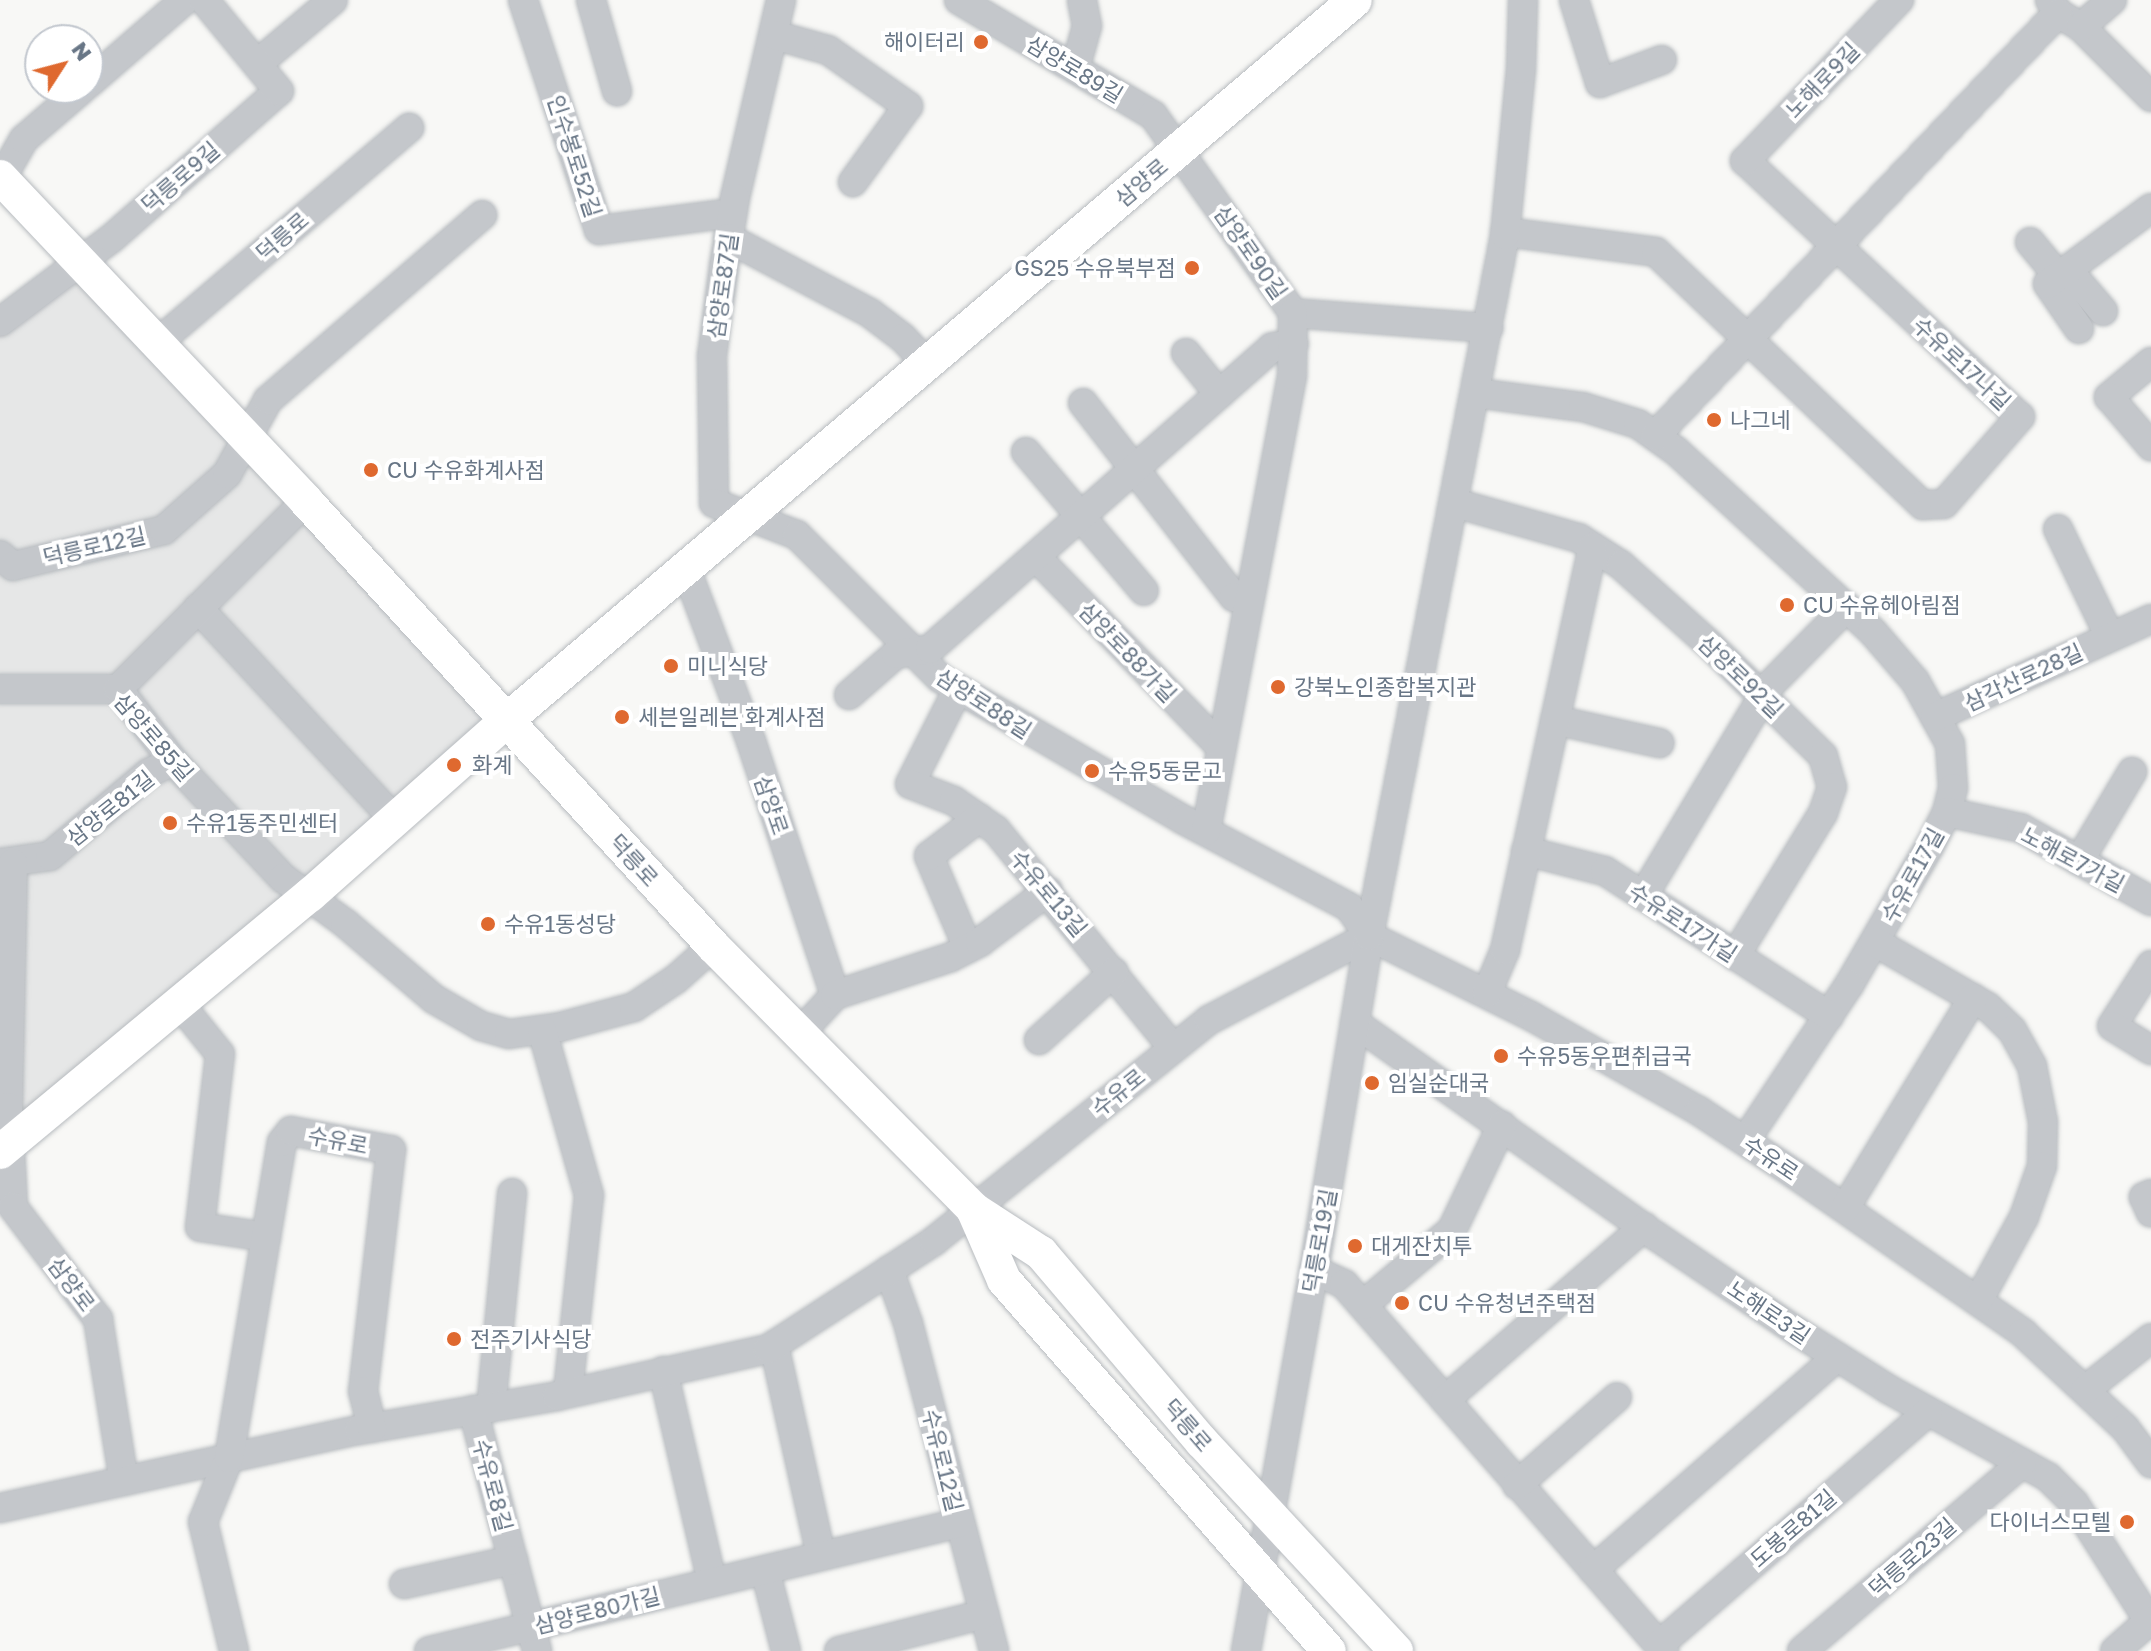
<!DOCTYPE html>
<html>
<head>
<meta charset="utf-8">
<style>
  body { margin:0 }
  #map { position:relative; width:2151px; height:1651px; overflow:hidden; background:#f8f8f6; font-family:"Golos Text","Noto Sans KR",sans-serif }
  div>[style] { position:absolute }
  [style*='--x'] { left:calc(var(--x)*1px); top:calc(var(--y)*1px); width:calc(var(--w)*1px); rotate:calc(var(--a)*1deg) }
  .built>* { inset:0; background:#e6e7e7 }
  .roads { filter:drop-shadow(0 0 2px #b7bbbf) drop-shadow(0 0 2px #b7bbbf) }
  .minor>* { height:28px; margin:-14px; padding:0 14px; transform-origin:14px; border-radius:14px; background:#c4c7cb }
  .major>* { height:34px; margin:-17px; padding:0 17px; transform-origin:17px; border-radius:17px; background:#fff }
  .dots>* { width:22px; height:22px; translate:-50% -50%; box-sizing:border-box; border:4px solid #fff; border-radius:50% }
  span { translate:-50% -50%; white-space:nowrap; text-align:center; line-height:1.15; -webkit-text-stroke:8px #fff; paint-order:stroke }
  .poi-label { font-size:22px; color:#687686 }
  .right { translate:-100% -50%; text-align:right }
  .left { translate:0 -50%; text-align:left }
  .street-label { font-size:22px; color:#687686 }
  .north { position:absolute; left:24px; top:24px; width:80px; height:80px; box-sizing:border-box; background:#fff; border:2px solid #c3c8cf; border-radius:50%; rotate:54deg; font-size:22px; font-weight:700; line-height:32px; text-align:center; color:#687686 }
  .north::after { content:''; display:block; margin:auto; width:28px; height:36px; background:#df692f; clip-path:polygon(50% 0,100% 100%,50% 72%,0 100%) }
</style>
</head>
<body>
<div id="map">
  <div class="built">
    <div style="clip-path:polygon(72px 266px,484px 720px,0 1151px,0 321px)"></div>
  </div>
  <div class="roads">
    <div class="minor">
      <div style="--x:523;--y:0;--w:242;--a:71.7"></div>
      <div style="--x:599;--y:230;--w:134;--a:-7.3"></div>
      <div style="--x:591;--y:0;--w:95;--a:74.1"></div>
      <div style="--x:781;--y:0;--w:203;--a:103.1"></div>
      <div style="--x:735;--y:198;--w:69;--a:99.2"></div>
      <div style="--x:724;--y:266;--w:91;--a:97.6"></div>
      <div style="--x:712;--y:356;--w:147;--a:89.2"></div>
      <div style="--x:714;--y:503;--w:89;--a:21.1"></div>
      <div style="--x:797;--y:535;--w:202;--a:45"></div>
      <div style="--x:940;--y:678;--w:280;--a:30.2"></div>
      <div style="--x:1182;--y:819;--w:189;--a:27.8"></div>
      <div style="--x:1349;--y:907;--w:35;--a:55"></div>
      <div style="--x:959;--y:0;--w:226;--a:30.7"></div>
      <div style="--x:1153;--y:115;--w:242;--a:54.7"></div>
      <div style="--x:1574;--y:0;--w:87;--a:72.6"></div>
      <div style="--x:1600;--y:83;--w:66;--a:-20.4"></div>
      <div style="--x:2050;--y:0;--w:15;--a:58"></div>
      <div style="--x:2058;--y:13;--w:27;--a:31"></div>
      <div style="--x:2081;--y:27;--w:99;--a:45"></div>
      <div style="--x:2081;--y:27;--w:41;--a:-41.1"></div>
      <div style="--x:774;--y:35;--w:56;--a:15.5"></div>
      <div style="--x:828;--y:50;--w:98;--a:35"></div>
      <div style="--x:908;--y:106;--w:94;--a:125.9"></div>
      <div style="--x:257;--y:64;--w:99;--a:-40.1"></div>
      <div style="--x:1075;--y:69;--w:45;--a:-74.4"></div>
      <div style="--x:1087;--y:26;--w:26;--a:-101"></div>
      <div style="--x:88;--y:84;--w:128;--a:-40.9"></div>
      <div style="--x:0;--y:181;--w:48;--a:-60.3"></div>
      <div style="--x:24;--y:139;--w:78;--a:-40.8"></div>
      <div style="--x:1505;--y:232;--w:152;--a:7.5"></div>
      <div style="--x:1656;--y:252;--w:368;--a:43.5"></div>
      <div style="--x:1923;--y:505;--w:21;--a:-3"></div>
      <div style="--x:1944;--y:504;--w:116;--a:-48.9"></div>
      <div style="--x:2020;--y:417;--w:376;--a:-137"></div>
      <div style="--x:1745;--y:161;--w:223;--a:-46.3"></div>
      <div style="--x:728;--y:238;--w:161;--a:27.8"></div>
      <div style="--x:870;--y:313;--w:41;--a:37.1"></div>
      <div style="--x:903;--y:338;--w:35;--a:47"></div>
      <div style="--x:2030;--y:242;--w:45;--a:50.4"></div>
      <div style="--x:2068;--y:270;--w:54;--a:49.5"></div>
      <div style="--x:1293;--y:313;--w:196;--a:4.4"></div>
      <div style="--x:0;--y:322;--w:140;--a:-36.9"></div>
      <div style="--x:112;--y:238;--w:222;--a:-41.4"></div>
      <div style="--x:279;--y:91;--w:118;--a:-129.5"></div>
      <div style="--x:2079;--y:329;--w:55;--a:-124.6"></div>
      <div style="--x:2048;--y:284;--w:128;--a:-36.4"></div>
      <div style="--x:156;--y:344;--w:333;--a:-40.5"></div>
      <div style="--x:1186;--y:353;--w:53;--a:51.2"></div>
      <div style="--x:2151;--y:362;--w:55;--a:140.2"></div>
      <div style="--x:2109;--y:397;--w:65;--a:49.4"></div>
      <div style="--x:1476;--y:393;--w:108;--a:7.5"></div>
      <div style="--x:1583;--y:407;--w:58;--a:17.2"></div>
      <div style="--x:1638;--y:424;--w:47;--a:35.4"></div>
      <div style="--x:1676;--y:451;--w:266;--a:42.6"></div>
      <div style="--x:1872;--y:631;--w:66;--a:49.3"></div>
      <div style="--x:1915;--y:681;--w:72;--a:60.9"></div>
      <div style="--x:1950;--y:744;--w:44;--a:86.1"></div>
      <div style="--x:1953;--y:788;--w:25;--a:104"></div>
      <div style="--x:1947;--y:812;--w:39;--a:117"></div>
      <div style="--x:1929;--y:847;--w:160;--a:120.1"></div>
      <div style="--x:1849;--y:985;--w:187;--a:123.7"></div>
      <div style="--x:1083;--y:403;--w:246;--a:52.1"></div>
      <div style="--x:1234;--y:597;--w:15;--a:11"></div>
      <div style="--x:1655;--y:436;--w:584;--a:-46.39"></div>
      <div style="--x:1026;--y:452;--w:182;--a:49.7"></div>
      <div style="--x:1455;--y:503;--w:129;--a:15.8"></div>
      <div style="--x:1579;--y:538;--w:50;--a:32.7"></div>
      <div style="--x:1621;--y:565;--w:117;--a:41.9"></div>
      <div style="--x:1708;--y:643;--w:161;--a:44.5"></div>
      <div style="--x:1823;--y:756;--w:32;--a:74"></div>
      <div style="--x:1832;--y:787;--w:28;--a:109"></div>
      <div style="--x:1823;--y:813;--w:168;--a:121.6"></div>
      <div style="--x:2058;--y:529;--w:120;--a:64.3"></div>
      <div style="--x:0;--y:555;--w:17;--a:40"></div>
      <div style="--x:13;--y:566;--w:155;--a:-13.4"></div>
      <div style="--x:164;--y:530;--w:84;--a:-41.6"></div>
      <div style="--x:227;--y:474;--w:85;--a:-61"></div>
      <div style="--x:268;--y:400;--w:283;--a:-40.8"></div>
      <div style="--x:1036;--y:557;--w:265;--a:45.8"></div>
      <div style="--x:686;--y:569;--w:184;--a:69.3"></div>
      <div style="--x:751;--y:741;--w:268;--a:71.7"></div>
      <div style="--x:835;--y:995;--w:52;--a:132.6"></div>
      <div style="--x:198;--y:608;--w:291;--a:47.1"></div>
      <div style="--x:0;--y:689;--w:118;--a:0"></div>
      <div style="--x:118;--y:689;--w:91;--a:52.6"></div>
      <div style="--x:173;--y:761;--w:161;--a:46.8"></div>
      <div style="--x:283;--y:878;--w:77;--a:36"></div>
      <div style="--x:345;--y:923;--w:117;--a:40.5"></div>
      <div style="--x:434;--y:999;--w:54;--a:29.9"></div>
      <div style="--x:481;--y:1026;--w:29;--a:16"></div>
      <div style="--x:509;--y:1034;--w:51;--a:-7.8"></div>
      <div style="--x:560;--y:1027;--w:77;--a:-15.1"></div>
      <div style="--x:634;--y:1007;--w:50;--a:-33.7"></div>
      <div style="--x:676;--y:979;--w:50;--a:-41.7"></div>
      <div style="--x:118;--y:689;--w:266;--a:-45"></div>
      <div style="--x:958;--y:689;--w:106;--a:116.8"></div>
      <div style="--x:910;--y:784;--w:47;--a:21.1"></div>
      <div style="--x:954;--y:801;--w:51;--a:34.6"></div>
      <div style="--x:996;--y:830;--w:281;--a:50.9"></div>
      <div style="--x:849;--y:695;--w:62;--a:-41.1"></div>
      <div style="--x:896;--y:654;--w:34;--a:-8"></div>
      <div style="--x:930;--y:649;--w:456;--a:-41.4"></div>
      <div style="--x:1272;--y:347;--w:22;--a:-8"></div>
      <div style="--x:1935;--y:717;--w:237;--a:-24.4"></div>
      <div style="--x:1555;--y:720;--w:107;--a:12.5"></div>
      <div style="--x:1947;--y:812;--w:76;--a:12.2"></div>
      <div style="--x:2021;--y:828;--w:149;--a:29.3"></div>
      <div style="--x:1206;--y:831;--w:464;--a:-79.3"></div>
      <div style="--x:1292;--y:375;--w:62;--a:-89.1"></div>
      <div style="--x:1526;--y:851;--w:81;--a:14.2"></div>
      <div style="--x:1605;--y:871;--w:267;--a:32.9"></div>
      <div style="--x:2079;--y:861;--w:104;--a:-59.2"></div>
      <div style="--x:0;--y:863;--w:50;--a:-8"></div>
      <div style="--x:50;--y:856;--w:129;--a:-40"></div>
      <div style="--x:149;--y:773;--w:27;--a:-27"></div>
      <div style="--x:13;--y:863;--w:244;--a:91.2"></div>
      <div style="--x:8;--y:1107;--w:100;--a:87.1"></div>
      <div style="--x:13;--y:1207;--w:141;--a:52.8"></div>
      <div style="--x:98;--y:1319;--w:164;--a:80.9"></div>
      <div style="--x:1643;--y:896;--w:245;--a:-59"></div>
      <div style="--x:1769;--y:686;--w:111;--a:-45.4"></div>
      <div style="--x:1369;--y:936;--w:181;--a:26.3"></div>
      <div style="--x:1531;--y:1016;--w:193;--a:29.5"></div>
      <div style="--x:1699;--y:1111;--w:116;--a:33.4"></div>
      <div style="--x:1796;--y:1175;--w:277;--a:34.8"></div>
      <div style="--x:2023;--y:1333;--w:139;--a:43"></div>
      <div style="--x:2125;--y:1428;--w:44;--a:53.4"></div>
      <div style="--x:1875;--y:942;--w:130;--a:29.9"></div>
      <div style="--x:1988;--y:1007;--w:33;--a:44"></div>
      <div style="--x:2012;--y:1030;--w:41;--a:60.9"></div>
      <div style="--x:2032;--y:1066;--w:57;--a:78.9"></div>
      <div style="--x:2043;--y:1122;--w:44;--a:91.3"></div>
      <div style="--x:2042;--y:1166;--w:54;--a:109.4"></div>
      <div style="--x:2024;--y:1217;--w:96;--a:118.7"></div>
      <div style="--x:968;--y:948;--w:100;--a:-113"></div>
      <div style="--x:929;--y:856;--w:63;--a:-37.2"></div>
      <div style="--x:2151;--y:965;--w:72;--a:122.6"></div>
      <div style="--x:2112;--y:1026;--w:46;--a:31.6"></div>
      <div style="--x:1487;--y:993;--w:47;--a:-67.3"></div>
      <div style="--x:1505;--y:950;--w:412;--a:-77.7"></div>
      <div style="--x:835;--y:995;--w:122;--a:-18.1"></div>
      <div style="--x:951;--y:957;--w:33;--a:-27"></div>
      <div style="--x:980;--y:942;--w:85;--a:-36.9"></div>
      <div style="--x:179;--y:1003;--w:65;--a:51.2"></div>
      <div style="--x:220;--y:1054;--w:174;--a:96.6"></div>
      <div style="--x:200;--y:1227;--w:67;--a:8.6"></div>
      <div style="--x:1355;--y:1023;--w:369;--a:35.3"></div>
      <div style="--x:1656;--y:1236;--w:171;--a:34.1"></div>
      <div style="--x:1798;--y:1332;--w:107;--a:32.3"></div>
      <div style="--x:1888;--y:1389;--w:183;--a:28.8"></div>
      <div style="--x:2048;--y:1477;--w:37;--a:45"></div>
      <div style="--x:2074;--y:1503;--w:143;--a:57.5"></div>
      <div style="--x:542;--y:1030;--w:172;--a:74.1"></div>
      <div style="--x:589;--y:1195;--w:199;--a:96.1"></div>
      <div style="--x:1039;--y:1040;--w:101;--a:-42.2"></div>
      <div style="--x:2151;--y:1194;--w:8;--a:157"></div>
      <div style="--x:2144;--y:1197;--w:17;--a:66"></div>
      <div style="--x:1845;--y:1208;--w:246;--a:-58.6"></div>
      <div style="--x:889;--y:1270;--w:56;--a:70.3"></div>
      <div style="--x:908;--y:1323;--w:339;--a:75.3"></div>
      <div style="--x:1314;--y:1270;--w:33;--a:25"></div>
      <div style="--x:1344;--y:1284;--w:487;--a:48.9"></div>
      <div style="--x:1363;--y:1305;--w:116;--a:-40.1"></div>
      <div style="--x:1452;--y:1230;--w:116;--a:-64.5"></div>
      <div style="--x:774;--y:1345;--w:216;--a:77.4"></div>
      <div style="--x:663;--y:1371;--w:217;--a:76.9"></div>
      <div style="--x:2085;--y:1390;--w:84;--a:-38.2"></div>
      <div style="--x:1445;--y:1400;--w:264;--a:-41"></div>
      <div style="--x:491;--y:1408;--w:216;--a:-84.4"></div>
      <div style="--x:473;--y:1410;--w:249;--a:75.1"></div>
      <div style="--x:1517;--y:1485;--w:133;--a:-41.3"></div>
      <div style="--x:0;--y:1508;--w:367;--a:-12.3"></div>
      <div style="--x:359;--y:1430;--w:201;--a:-9.7"></div>
      <div style="--x:557;--y:1396;--w:216;--a:-12.6"></div>
      <div style="--x:768;--y:1349;--w:198;--a:-33"></div>
      <div style="--x:934;--y:1241;--w:353;--a:-38.8"></div>
      <div style="--x:1209;--y:1020;--w:181;--a:-27.7"></div>
      <div style="--x:765;--y:1570;--w:84;--a:75.5"></div>
      <div style="--x:1593;--y:1570;--w:324;--a:-41.1"></div>
      <div style="--x:404;--y:1584;--w:112;--a:-12.4"></div>
      <div style="--x:1659;--y:1645;--w:356;--a:-40.9"></div>
      <div style="--x:234;--y:1651;--w:133;--a:-103.5"></div>
      <div style="--x:203;--y:1522;--w:69;--a:-67.9"></div>
      <div style="--x:229;--y:1458;--w:320;--a:-80.5"></div>
      <div style="--x:282;--y:1142;--w:14;--a:-51"></div>
      <div style="--x:291;--y:1131;--w:102;--a:10.8"></div>
      <div style="--x:391;--y:1150;--w:243;--a:96.6"></div>
      <div style="--x:363;--y:1391;--w:38;--a:76"></div>
      <div style="--x:429;--y:1651;--w:545;--a:-13.58"></div>
      <div style="--x:839;--y:1651;--w:150;--a:-14.3"></div>
      <div style="--x:1246;--y:1651;--w:387;--a:-79.9"></div>
      <div style="--x:1314;--y:1270;--w:338;--a:-80.6"></div>
      <div style="--x:1369;--y:936;--w:714;--a:-79.02"></div>
      <div style="--x:1505;--y:235;--w:167;--a:-84.5"></div>
      <div style="--x:1521;--y:69;--w:69;--a:-88.3"></div>
      <div style="--x:1802;--y:1651;--w:289;--a:-40.5"></div>
      <div style="--x:2115;--y:1651;--w:45;--a:-41.4"></div>
    </div>
    <div class="major">
      <div style="--x:0;--y:177;--w:446;--a:46.6"></div>
      <div style="--x:306;--y:501;--w:603;--a:47.55"></div>
      <div style="--x:713;--y:946;--w:370;--a:45.3"></div>
      <div style="--x:973;--y:1209;--w:81;--a:32.9"></div>
      <div style="--x:1041;--y:1253;--w:248;--a:49.6"></div>
      <div style="--x:1202;--y:1442;--w:285;--a:47.1"></div>
      <div style="--x:0;--y:1152;--w:403;--a:-39.7"></div>
      <div style="--x:310;--y:895;--w:264;--a:-41.6"></div>
      <div style="--x:507;--y:720;--w:1112;--a:-40.33"></div>
      <div style="--x:973;--y:1209;--w:77;--a:66.4"></div>
      <div style="--x:1004;--y:1280;--w:493;--a:48.8"></div>
    </div>
  </div>
  <div class="dots">
    <div style="left:981px;top:42px;background:#df692f"></div>
    <div style="left:1192px;top:268px;background:#df692f"></div>
    <div style="left:1714px;top:420px;background:#df692f"></div>
    <div style="left:371px;top:470px;background:#df692f"></div>
    <div style="left:1787px;top:605px;background:#df692f"></div>
    <div style="left:671px;top:666px;background:#df692f"></div>
    <div style="left:1278px;top:687px;background:#df692f"></div>
    <div style="left:622px;top:717px;background:#df692f"></div>
    <div style="left:454px;top:765px;background:#df692f"></div>
    <div style="left:1092px;top:771px;background:#df692f"></div>
    <div style="left:170px;top:823px;background:#df692f"></div>
    <div style="left:488px;top:924px;background:#df692f"></div>
    <div style="left:1501px;top:1056px;background:#df692f"></div>
    <div style="left:1372px;top:1083px;background:#df692f"></div>
    <div style="left:1355px;top:1246px;background:#df692f"></div>
    <div style="left:1402px;top:1303px;background:#df692f"></div>
    <div style="left:454px;top:1339px;background:#df692f"></div>
    <div style="left:2127px;top:1522px;background:#df692f"></div>
  </div>
  <div class="poi-label">
    <span class="right" style="left:965px;top:42px">해이터리</span>
    <span class="right" style="left:1176px;top:268px">GS25 수유북부점</span>
    <span class="left" style="left:1730px;top:420px">나그네</span>
    <span class="left" style="left:387px;top:470px">CU 수유화계사점</span>
    <span class="left" style="left:1803px;top:605px">CU 수유헤아림점</span>
    <span class="left" style="left:687px;top:666px">미니식당</span>
    <span class="left" style="left:1294px;top:687px">강북노인종합복지관</span>
    <span class="left" style="left:638px;top:717px">세븐일레븐 화계사점</span>
    <span class="left" style="left:472px;top:765px">화계</span>
    <span class="left" style="left:1108px;top:771px">수유5동문고</span>
    <span class="left" style="left:186px;top:823px">수유1동주민센터</span>
    <span class="left" style="left:504px;top:924px">수유1동성당</span>
    <span class="left" style="left:1517px;top:1056px">수유5동우편취급국</span>
    <span class="left" style="left:1388px;top:1083px">임실순대국</span>
    <span class="left" style="left:1371px;top:1246px">대게잔치투</span>
    <span class="left" style="left:1418px;top:1303px">CU 수유청년주택점</span>
    <span class="left" style="left:470px;top:1339px">전주기사식당</span>
    <span class="right" style="left:2111px;top:1522px">다이너스모텔</span>
  </div>
  <div class="street-label">
    <span style="left:1075px;top:69px;rotate:31deg">삼양로89길</span>
    <span style="left:1822px;top:80px;rotate:-46deg">노해로9길</span>
    <span style="left:575px;top:156px;rotate:72deg">인수봉로52길</span>
    <span style="left:180px;top:177px;rotate:-41deg">덕릉로9길</span>
    <span style="left:1141px;top:182px;rotate:-40deg">삼양로</span>
    <span style="left:282px;top:236px;rotate:-41deg">덕릉로</span>
    <span style="left:1251px;top:252px;rotate:55deg">삼양로90길</span>
    <span style="left:722px;top:286px;rotate:-82deg">삼양로87길</span>
    <span style="left:1962px;top:363px;rotate:43deg">수유로17나길</span>
    <span style="left:94px;top:546px;rotate:-13deg">덕릉로12길</span>
    <span style="left:1128px;top:652px;rotate:46deg">삼양로88가길</span>
    <span style="left:1741px;top:676px;rotate:44deg">삼양로92길</span>
    <span style="left:2023px;top:677px;rotate:-25deg">삼각산로28길</span>
    <span style="left:984px;top:703px;rotate:33deg">삼양로88길</span>
    <span style="left:154px;top:737px;rotate:49deg">삼양로85길</span>
    <span style="left:772px;top:805px;rotate:71deg">삼양로</span>
    <span style="left:110px;top:808px;rotate:-39deg">삼양로81길</span>
    <span style="left:2073px;top:859px;rotate:28deg">노해로7가길</span>
    <span style="left:634px;top:860px;rotate:48deg">덕릉로</span>
    <span style="left:1912px;top:875px;rotate:-61deg">수유로17길</span>
    <span style="left:1049px;top:893px;rotate:50deg">수유로13길</span>
    <span style="left:1683px;top:922px;rotate:33deg">수유로17가길</span>
    <span style="left:1118px;top:1092px;rotate:-39deg">수유로</span>
    <span style="left:338px;top:1140px;rotate:11deg">수유로</span>
    <span style="left:1771px;top:1158px;rotate:34deg">수유로</span>
    <span style="left:1319px;top:1241px;rotate:-80deg">덕릉로19길</span>
    <span style="left:72px;top:1284px;rotate:53deg">삼양로</span>
    <span style="left:1769px;top:1312px;rotate:34deg">노해로3길</span>
    <span style="left:1188px;top:1425px;rotate:49deg">덕릉로</span>
    <span style="left:943px;top:1460px;rotate:76deg">수유로12길</span>
    <span style="left:493px;top:1485px;rotate:75deg">수유로8길</span>
    <span style="left:1793px;top:1528px;rotate:-41deg">도봉로81길</span>
    <span style="left:1912px;top:1557px;rotate:-41deg">덕릉로23길</span>
    <span style="left:597px;top:1610px;rotate:-14deg">삼양로80가길</span>
  </div>
  <div class="north">N</div>
</div>
</body>
</html>
